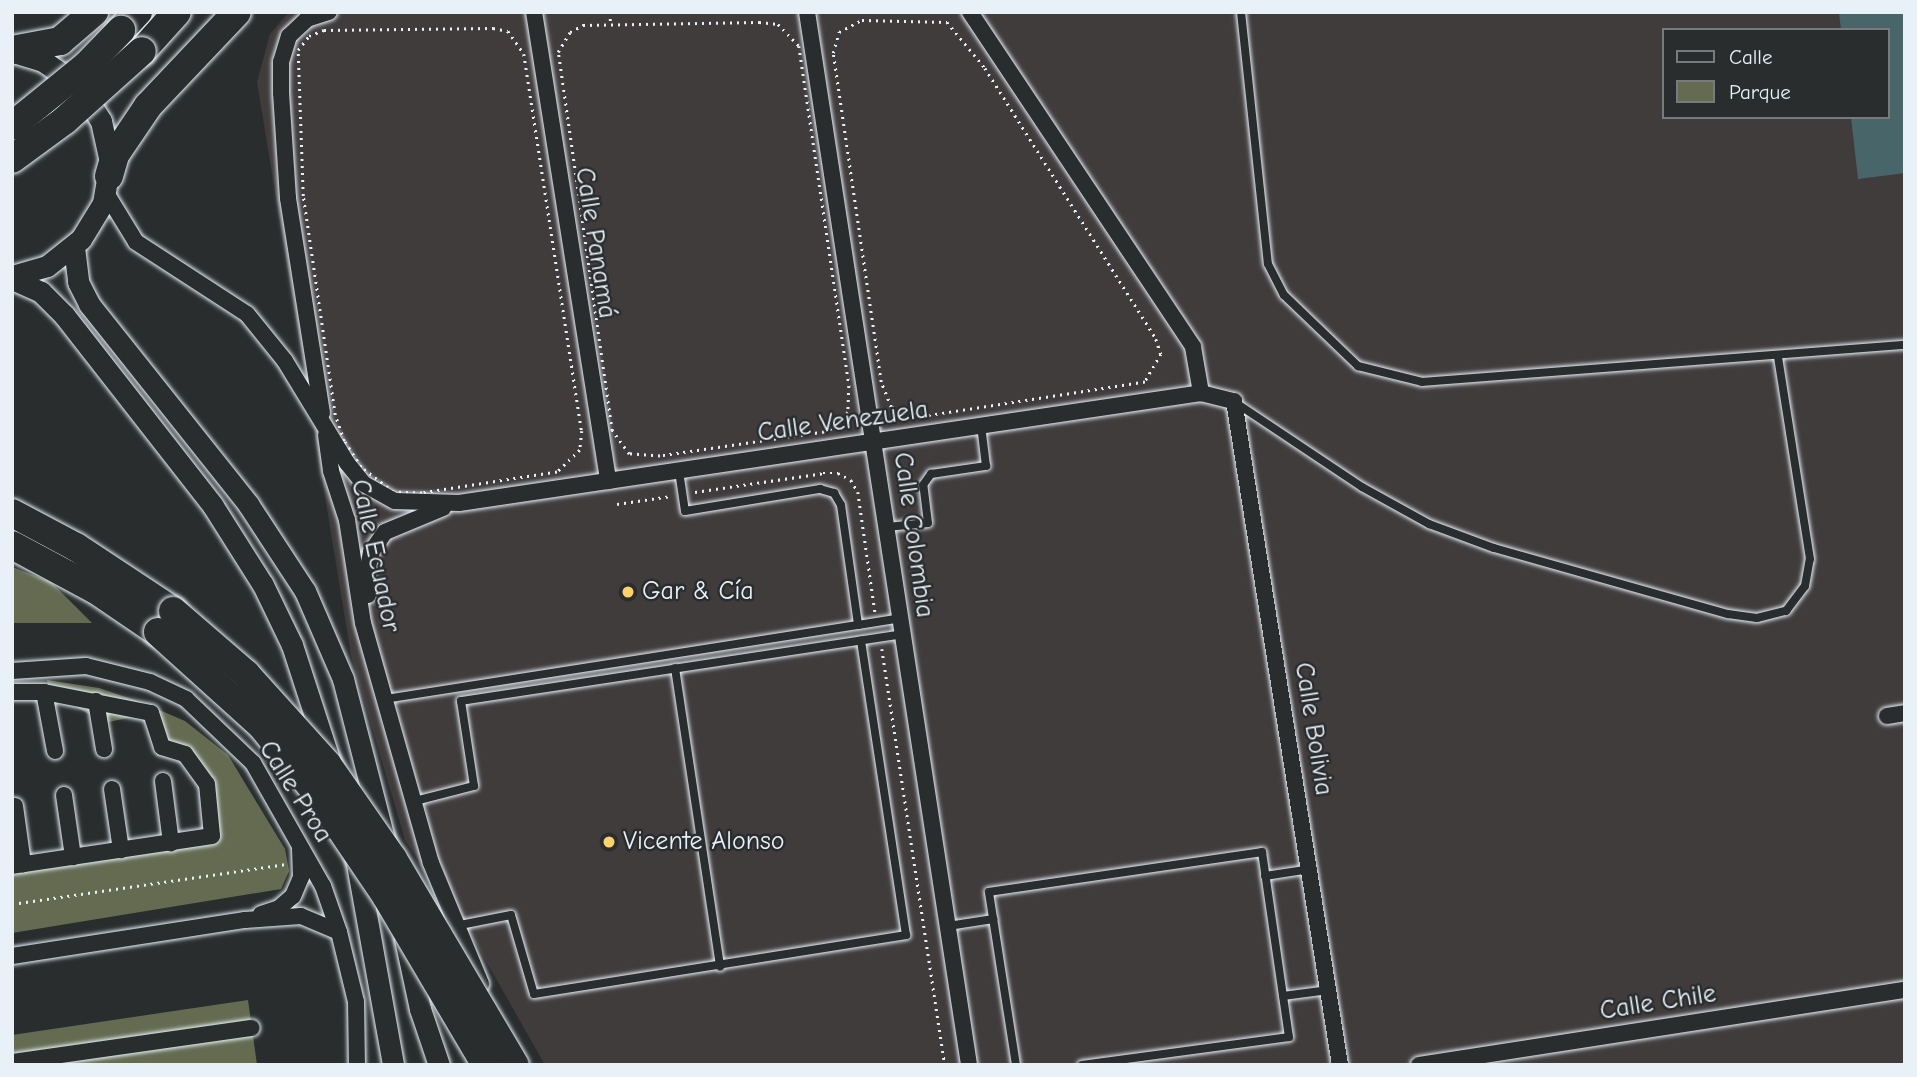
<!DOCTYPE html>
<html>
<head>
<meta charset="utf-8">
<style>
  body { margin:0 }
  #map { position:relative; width:1917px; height:1077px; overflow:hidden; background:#2a2d2e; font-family:"Comic Neue",sans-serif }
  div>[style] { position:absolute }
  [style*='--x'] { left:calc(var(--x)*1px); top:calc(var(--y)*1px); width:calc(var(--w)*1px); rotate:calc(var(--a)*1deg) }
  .built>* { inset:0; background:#403c3c }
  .green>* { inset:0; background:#646b51 }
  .water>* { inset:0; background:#486669 }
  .path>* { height:2.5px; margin-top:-1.25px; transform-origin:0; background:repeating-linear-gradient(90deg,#e8f1f8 0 2px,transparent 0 7px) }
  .roads { filter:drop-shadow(0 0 2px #e8f1f8) drop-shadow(0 0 2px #e8f1f8) }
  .lane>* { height:8px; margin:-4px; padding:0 4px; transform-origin:4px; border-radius:4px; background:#2a2d2e }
  .street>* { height:16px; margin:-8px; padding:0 8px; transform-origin:8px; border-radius:8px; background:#2a2d2e }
  .secondary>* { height:21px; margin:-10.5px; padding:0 10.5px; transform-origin:10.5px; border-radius:10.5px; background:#2a2d2e }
  .highway>* { height:28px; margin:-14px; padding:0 14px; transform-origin:14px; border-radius:14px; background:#2a2d2e }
  .bridges { filter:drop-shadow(0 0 2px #e8f1f8) drop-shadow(0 0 2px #e8f1f8) }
  .highway-bridge>* { height:28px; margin:-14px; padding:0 14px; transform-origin:14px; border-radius:14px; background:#2a2d2e }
  .dots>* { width:19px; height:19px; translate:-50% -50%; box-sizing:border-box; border:4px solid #2a2d2e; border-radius:50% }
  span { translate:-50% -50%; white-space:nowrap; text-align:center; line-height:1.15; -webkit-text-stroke:5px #2a2d2e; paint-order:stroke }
  .street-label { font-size:26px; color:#e8f1f8 }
  .poi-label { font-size:26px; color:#e8f1f8 }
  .left { translate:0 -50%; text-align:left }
  .frame { position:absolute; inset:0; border:14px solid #e8f1f8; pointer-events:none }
  .legend { position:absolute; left:1662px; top:28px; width:228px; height:91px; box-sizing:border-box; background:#2a2d2e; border:2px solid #767b7f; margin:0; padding:9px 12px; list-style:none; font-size:21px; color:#e8f1f8 }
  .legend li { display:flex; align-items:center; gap:14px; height:35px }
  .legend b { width:35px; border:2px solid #767b7f }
</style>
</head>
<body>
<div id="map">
  <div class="built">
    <div style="clip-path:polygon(evenodd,289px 12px,1905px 12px,1905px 1065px,545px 1065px,477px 945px,405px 840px,351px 655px,257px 82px,270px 34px,289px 12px,1663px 30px,1887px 30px,1887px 117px,1663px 117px,1663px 30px)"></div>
  </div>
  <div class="green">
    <div style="clip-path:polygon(12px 567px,51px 582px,92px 623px,12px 623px)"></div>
    <div style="clip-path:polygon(47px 680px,99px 688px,143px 703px,185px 721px,228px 755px,285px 849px,289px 871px,281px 889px,12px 933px,12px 871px,217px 842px,212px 802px,178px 757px,157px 756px,146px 714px,104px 723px,49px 691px)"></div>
    <div style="clip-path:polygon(248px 1000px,257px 1065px,12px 1065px,12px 1035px)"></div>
  </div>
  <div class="water">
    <div style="clip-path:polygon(1839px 12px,1905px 12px,1905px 173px,1858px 179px,1851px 117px,1887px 117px,1887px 30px,1841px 30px)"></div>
  </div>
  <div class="path">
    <div style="--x:610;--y:12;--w:13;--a:86"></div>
    <div style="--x:862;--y:20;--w:85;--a:1.3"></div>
    <div style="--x:947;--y:22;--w:60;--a:50.4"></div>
    <div style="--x:985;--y:68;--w:320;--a:57.7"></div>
    <div style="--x:1156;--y:339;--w:16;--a:72"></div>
    <div style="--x:1161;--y:354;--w:32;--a:120"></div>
    <div style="--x:1145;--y:382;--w:228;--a:171.2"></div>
    <div style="--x:920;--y:417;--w:31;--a:-161"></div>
    <div style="--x:891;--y:407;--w:27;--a:-112"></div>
    <div style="--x:881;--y:382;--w:332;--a:-98.3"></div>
    <div style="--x:833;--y:53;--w:22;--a:-74"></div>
    <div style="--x:839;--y:32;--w:26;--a:-28"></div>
    <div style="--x:759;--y:22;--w:19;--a:6"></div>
    <div style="--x:778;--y:24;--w:30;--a:46"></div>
    <div style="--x:799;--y:46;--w:344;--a:81.6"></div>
    <div style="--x:849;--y:386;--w:26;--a:92"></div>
    <div style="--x:848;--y:412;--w:17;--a:126"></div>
    <div style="--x:838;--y:426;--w:15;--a:157"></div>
    <div style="--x:824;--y:432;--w:166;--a:171.7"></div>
    <div style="--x:660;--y:456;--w:31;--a:-176"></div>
    <div style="--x:629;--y:454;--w:29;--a:-126"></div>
    <div style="--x:612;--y:431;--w:383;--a:-98.1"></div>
    <div style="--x:558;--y:52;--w:23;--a:-59"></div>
    <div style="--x:570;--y:32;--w:15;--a:-28"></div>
    <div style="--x:583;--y:25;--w:176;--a:-1"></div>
    <div style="--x:493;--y:28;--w:15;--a:11"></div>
    <div style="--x:508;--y:31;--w:28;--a:55"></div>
    <div style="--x:524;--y:54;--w:381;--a:81.3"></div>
    <div style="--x:582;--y:431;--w:19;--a:96"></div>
    <div style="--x:580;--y:450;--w:32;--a:136"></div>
    <div style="--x:557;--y:472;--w:137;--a:171.2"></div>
    <div style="--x:422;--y:493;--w:29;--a:-178"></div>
    <div style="--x:393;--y:492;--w:41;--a:-142"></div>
    <div style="--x:361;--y:467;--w:31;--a:-123"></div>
    <div style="--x:344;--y:441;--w:28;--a:-109"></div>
    <div style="--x:335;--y:415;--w:221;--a:-98.3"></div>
    <div style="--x:303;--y:196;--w:146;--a:-92"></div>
    <div style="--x:298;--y:50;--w:18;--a:-52"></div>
    <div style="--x:309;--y:36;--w:16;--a:-22"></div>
    <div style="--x:324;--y:30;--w:169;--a:-0.7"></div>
    <div style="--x:695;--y:492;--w:129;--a:-8.4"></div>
    <div style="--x:823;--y:473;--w:15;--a:0"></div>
    <div style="--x:838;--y:473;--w:15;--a:28"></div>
    <div style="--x:851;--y:480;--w:14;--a:60"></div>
    <div style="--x:858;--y:492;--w:121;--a:81.9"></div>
    <div style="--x:617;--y:504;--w:55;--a:-8.4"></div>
    <div style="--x:882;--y:649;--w:421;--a:81.4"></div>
    <div style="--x:12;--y:904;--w:277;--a:-8.3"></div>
  </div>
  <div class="roads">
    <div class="lane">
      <div style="--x:1241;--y:12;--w:253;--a:83.9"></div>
      <div style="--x:1268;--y:264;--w:35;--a:63"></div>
      <div style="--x:1284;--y:295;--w:103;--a:43.8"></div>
      <div style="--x:1358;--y:366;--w:66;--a:14"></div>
      <div style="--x:1422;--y:382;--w:484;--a:-4.4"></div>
      <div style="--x:1236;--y:403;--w:151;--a:33.7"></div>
      <div style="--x:1362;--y:487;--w:77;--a:28.9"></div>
      <div style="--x:1429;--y:524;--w:69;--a:20.3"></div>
      <div style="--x:1494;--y:548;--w:243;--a:15.8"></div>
      <div style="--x:1728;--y:614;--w:29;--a:8"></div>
      <div style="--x:1757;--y:618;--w:30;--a:-14"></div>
      <div style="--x:1786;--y:611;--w:31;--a:-53"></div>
      <div style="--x:1805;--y:586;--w:27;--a:-80"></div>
      <div style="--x:1810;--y:559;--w:205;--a:-99"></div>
      <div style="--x:679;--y:471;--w:40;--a:81.5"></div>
      <div style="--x:685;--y:511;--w:137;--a:-9.3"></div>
      <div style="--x:820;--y:489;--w:15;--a:16"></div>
      <div style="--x:834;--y:493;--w:14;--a:60"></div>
      <div style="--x:841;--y:505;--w:121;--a:81.9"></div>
      <div style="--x:858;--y:625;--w:44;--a:-9.2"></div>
      <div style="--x:887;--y:527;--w:41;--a:-5.6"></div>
      <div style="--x:928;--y:523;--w:38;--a:-97"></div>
      <div style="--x:923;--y:485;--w:14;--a:-54"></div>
      <div style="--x:931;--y:474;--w:56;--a:-8.3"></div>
      <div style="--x:986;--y:466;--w:39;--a:-97"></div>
      <div style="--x:675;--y:668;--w:302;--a:81.4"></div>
      <div style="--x:385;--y:699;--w:479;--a:-8.9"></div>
      <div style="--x:415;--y:801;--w:61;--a:-14.3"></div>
      <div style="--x:474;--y:786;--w:86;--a:-98.7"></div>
      <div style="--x:461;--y:701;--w:447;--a:-8.6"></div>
      <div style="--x:1265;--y:876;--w:47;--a:-8.7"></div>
      <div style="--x:455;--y:926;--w:57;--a:-11.1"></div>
      <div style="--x:511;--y:915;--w:82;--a:73.8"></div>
      <div style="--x:534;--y:994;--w:377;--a:-9"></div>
      <div style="--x:906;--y:935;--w:298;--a:-98.7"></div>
      <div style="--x:948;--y:926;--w:46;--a:-8.8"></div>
      <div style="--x:1283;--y:996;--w:46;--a:-7.4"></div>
      <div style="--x:1016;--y:1065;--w:175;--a:-98.9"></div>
      <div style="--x:989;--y:892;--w:276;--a:-8.3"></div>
      <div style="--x:1262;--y:852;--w:187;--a:81.7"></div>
      <div style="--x:1289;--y:1037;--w:209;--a:172.3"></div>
    </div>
    <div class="street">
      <div style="--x:534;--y:12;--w:475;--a:81"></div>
      <div style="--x:807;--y:12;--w:1065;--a:81.25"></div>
      <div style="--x:970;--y:12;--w:402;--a:56.3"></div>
      <div style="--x:1193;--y:347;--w:47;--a:80.1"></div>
      <div style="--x:106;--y:193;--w:57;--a:58.5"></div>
      <div style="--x:136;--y:242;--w:132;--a:33"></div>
      <div style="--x:247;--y:314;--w:60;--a:51"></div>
      <div style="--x:285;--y:361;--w:119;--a:58.7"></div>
      <div style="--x:347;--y:463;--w:27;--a:51"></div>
      <div style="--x:364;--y:484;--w:35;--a:29"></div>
      <div style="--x:395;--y:501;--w:64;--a:1.8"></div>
      <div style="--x:459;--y:503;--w:750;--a:-8.43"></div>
      <div style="--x:1201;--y:393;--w:34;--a:14"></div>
      <div style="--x:1234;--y:401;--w:672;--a:80.93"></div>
      <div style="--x:322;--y:413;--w:218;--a:-99"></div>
      <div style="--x:288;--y:198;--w:105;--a:-93.8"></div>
      <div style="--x:281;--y:93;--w:31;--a:-90"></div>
      <div style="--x:281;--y:62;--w:27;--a:-73"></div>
      <div style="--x:289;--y:36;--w:25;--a:-43"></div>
      <div style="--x:307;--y:19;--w:23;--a:-18"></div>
      <div style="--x:326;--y:435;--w:36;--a:82"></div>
      <div style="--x:331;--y:471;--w:52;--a:71.9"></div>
      <div style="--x:347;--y:520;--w:104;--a:81.2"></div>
      <div style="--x:363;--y:623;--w:249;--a:74.2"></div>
      <div style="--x:431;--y:863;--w:131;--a:67.5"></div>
      <div style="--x:368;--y:595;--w:17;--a:-97"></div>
      <div style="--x:366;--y:578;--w:26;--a:-79"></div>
      <div style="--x:371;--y:552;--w:24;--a:-55"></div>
      <div style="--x:385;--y:532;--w:63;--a:-22.5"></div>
      <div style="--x:12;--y:671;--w:74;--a:-3.9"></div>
      <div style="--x:86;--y:666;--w:66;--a:14"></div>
      <div style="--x:150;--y:682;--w:40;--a:25"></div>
      <div style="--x:186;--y:699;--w:93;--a:43.7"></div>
      <div style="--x:253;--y:763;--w:142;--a:60.4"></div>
      <div style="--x:323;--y:886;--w:49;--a:70.8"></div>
      <div style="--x:339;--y:932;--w:72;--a:76.3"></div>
      <div style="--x:356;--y:1002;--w:63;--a:89.1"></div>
      <div style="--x:12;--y:692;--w:32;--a:0"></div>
      <div style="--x:44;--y:692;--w:109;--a:11.1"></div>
      <div style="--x:151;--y:713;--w:36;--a:72"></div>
      <div style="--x:162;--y:747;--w:24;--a:17"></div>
      <div style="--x:185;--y:754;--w:37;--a:54"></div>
      <div style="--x:207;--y:784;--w:52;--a:84.5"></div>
      <div style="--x:212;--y:836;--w:202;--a:171.5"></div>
      <div style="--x:44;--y:692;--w:60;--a:79.4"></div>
      <div style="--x:96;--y:701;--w:49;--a:80.5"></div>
      <div style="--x:1887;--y:716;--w:18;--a:-9"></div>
      <div style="--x:163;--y:781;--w:63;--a:82.6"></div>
      <div style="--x:112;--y:789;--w:62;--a:81.6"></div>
      <div style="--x:64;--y:795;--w:63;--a:81.7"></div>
      <div style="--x:15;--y:806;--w:59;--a:82.1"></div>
      <div style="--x:261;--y:914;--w:19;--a:-18"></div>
      <div style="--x:279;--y:908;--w:18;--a:-41"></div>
      <div style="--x:293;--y:896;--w:21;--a:-67"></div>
      <div style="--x:301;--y:877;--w:28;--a:-92"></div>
      <div style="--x:12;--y:956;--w:236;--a:-8.8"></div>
      <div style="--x:245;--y:920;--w:56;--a:-4.1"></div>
      <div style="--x:301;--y:916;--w:41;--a:22.8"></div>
      <div style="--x:12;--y:1062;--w:242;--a:-8.1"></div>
      <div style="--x:1419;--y:1065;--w:492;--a:-8.8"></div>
    </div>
    <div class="secondary">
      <div style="--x:74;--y:247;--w:35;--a:83"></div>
      <div style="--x:78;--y:282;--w:25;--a:63"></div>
      <div style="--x:89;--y:304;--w:256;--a:51.5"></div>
      <div style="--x:248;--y:504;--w:104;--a:56.8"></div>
      <div style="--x:305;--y:591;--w:96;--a:66.6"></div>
      <div style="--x:343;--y:679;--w:168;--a:75.6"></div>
      <div style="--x:12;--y:276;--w:36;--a:-16"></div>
      <div style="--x:47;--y:266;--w:43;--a:-38.5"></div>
      <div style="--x:81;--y:239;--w:42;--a:-58.6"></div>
      <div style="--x:103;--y:203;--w:42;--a:-80.3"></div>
      <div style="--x:110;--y:162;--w:42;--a:-102.4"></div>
      <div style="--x:101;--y:121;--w:43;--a:-122.6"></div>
      <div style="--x:78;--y:85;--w:42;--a:-145.6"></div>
      <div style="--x:43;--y:61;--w:31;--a:-163"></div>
      <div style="--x:12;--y:279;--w:32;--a:24"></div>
      <div style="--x:41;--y:292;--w:33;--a:45"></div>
      <div style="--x:64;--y:315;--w:242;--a:52"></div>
      <div style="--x:213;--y:506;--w:93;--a:57.7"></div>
      <div style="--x:263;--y:585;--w:67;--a:64.2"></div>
      <div style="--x:292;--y:645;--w:129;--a:72"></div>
      <div style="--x:355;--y:853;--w:215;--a:79.8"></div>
      <div style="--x:405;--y:939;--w:72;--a:77.9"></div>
      <div style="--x:420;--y:1009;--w:59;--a:71.3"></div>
    </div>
    <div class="highway">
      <div style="--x:121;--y:30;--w:25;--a:-47"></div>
      <div style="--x:12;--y:50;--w:49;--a:-10.6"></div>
      <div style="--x:60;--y:41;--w:45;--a:-40.5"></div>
      <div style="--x:142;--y:51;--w:52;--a:-48.1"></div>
      <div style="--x:109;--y:176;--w:22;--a:-74"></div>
      <div style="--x:115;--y:155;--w:59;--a:-56"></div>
      <div style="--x:148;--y:106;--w:129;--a:-46.6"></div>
      <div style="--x:12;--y:513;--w:72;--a:28"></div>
      <div style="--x:76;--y:547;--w:116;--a:33.4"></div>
      <div style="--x:12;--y:545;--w:95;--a:28.2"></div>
      <div style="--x:96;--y:590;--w:75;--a:34.1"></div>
    </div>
  </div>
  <div class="bridges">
    <div class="highway-bridge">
      <div style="--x:12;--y:126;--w:97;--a:-39.1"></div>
      <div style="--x:87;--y:65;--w:49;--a:-45.8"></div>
      <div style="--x:12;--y:159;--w:66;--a:-36.3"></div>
      <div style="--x:65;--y:120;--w:103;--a:-41.9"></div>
      <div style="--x:173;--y:611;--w:96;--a:40.8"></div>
      <div style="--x:246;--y:674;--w:121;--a:48"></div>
      <div style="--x:327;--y:764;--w:116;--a:55.2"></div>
      <div style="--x:393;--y:859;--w:239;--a:59.4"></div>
      <div style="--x:158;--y:632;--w:139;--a:42.1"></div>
      <div style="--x:261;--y:725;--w:85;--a:50.7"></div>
      <div style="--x:315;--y:791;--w:127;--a:55.9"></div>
      <div style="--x:386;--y:896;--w:196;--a:59.4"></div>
    </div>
  </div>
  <div class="dots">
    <div style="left:628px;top:592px;background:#ffd166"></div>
    <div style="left:609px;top:842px;background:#ffd166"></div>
  </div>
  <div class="street-label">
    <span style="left:595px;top:243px;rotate:81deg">Calle Panamá</span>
    <span style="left:843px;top:422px;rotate:-8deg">Calle Venezuela</span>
    <span style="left:913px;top:535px;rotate:82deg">Calle Colombia</span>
    <span style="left:375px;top:556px;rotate:78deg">Calle Ecuador</span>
    <span style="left:1313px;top:729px;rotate:81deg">Calle Bolivia</span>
    <span style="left:295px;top:792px;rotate:58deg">Calle Proa</span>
    <span style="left:1658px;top:1003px;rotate:-9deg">Calle Chile</span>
  </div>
  <div class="poi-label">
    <span class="left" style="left:642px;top:592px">Gar &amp; Cía</span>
    <span class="left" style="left:623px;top:842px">Vicente Alonso</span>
  </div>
  <div class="frame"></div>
  <ul class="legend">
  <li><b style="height:9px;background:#2a2d2e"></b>Calle</li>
  <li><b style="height:19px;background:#646b51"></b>Parque</li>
  </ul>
</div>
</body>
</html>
